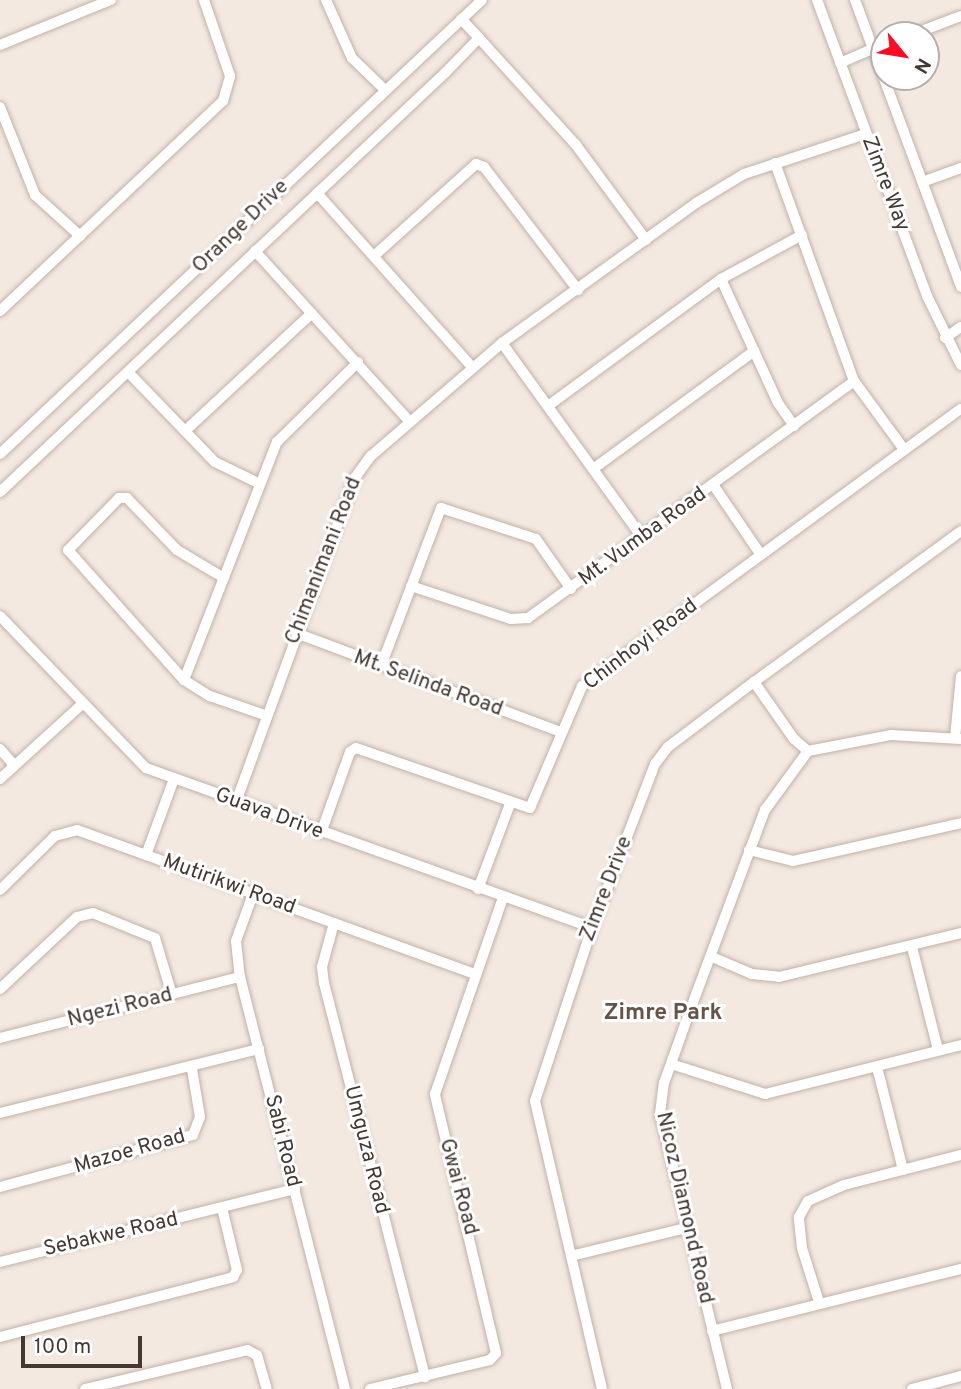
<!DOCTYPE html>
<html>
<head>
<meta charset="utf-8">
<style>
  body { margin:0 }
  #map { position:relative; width:961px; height:1389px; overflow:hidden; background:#f3e9e1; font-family:Overpass,sans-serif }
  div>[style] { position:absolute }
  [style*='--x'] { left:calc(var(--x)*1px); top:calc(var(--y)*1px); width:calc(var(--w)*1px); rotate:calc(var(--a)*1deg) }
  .roads { filter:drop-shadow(0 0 2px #c2b1a6) drop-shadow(0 0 2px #c2b1a6) }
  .minor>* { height:10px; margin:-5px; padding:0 5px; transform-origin:5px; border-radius:5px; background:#fff }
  span { translate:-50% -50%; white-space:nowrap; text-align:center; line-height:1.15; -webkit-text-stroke:6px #fff; paint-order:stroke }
  .street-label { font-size:21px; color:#453832 }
  .neighbourhood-label { font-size:23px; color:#685348; font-weight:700 }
  .north { position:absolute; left:870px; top:21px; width:70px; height:70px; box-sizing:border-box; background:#fff; border:2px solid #b5afad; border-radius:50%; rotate:120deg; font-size:19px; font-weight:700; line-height:28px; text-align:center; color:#453832 }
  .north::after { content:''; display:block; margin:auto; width:24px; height:32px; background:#ff0c24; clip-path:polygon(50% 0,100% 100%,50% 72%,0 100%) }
  .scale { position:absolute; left:21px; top:1336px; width:121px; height:32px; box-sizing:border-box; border:4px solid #453832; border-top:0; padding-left:9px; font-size:21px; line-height:24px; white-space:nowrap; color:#453832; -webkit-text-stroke:5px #fff; paint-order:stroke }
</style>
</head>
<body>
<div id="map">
  <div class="roads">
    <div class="minor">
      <div style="--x:326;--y:0;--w:64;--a:65.9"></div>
      <div style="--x:352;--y:58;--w:46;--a:44.1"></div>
      <div style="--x:817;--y:0;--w:316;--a:69.6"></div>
      <div style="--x:927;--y:296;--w:77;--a:63.8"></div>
      <div style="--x:855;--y:0;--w:306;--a:69.7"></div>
      <div style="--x:911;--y:35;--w:53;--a:-20.8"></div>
      <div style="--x:479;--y:38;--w:144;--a:47.8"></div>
      <div style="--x:576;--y:145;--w:118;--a:53.6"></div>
      <div style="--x:0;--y:45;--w:120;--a:-22.1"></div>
      <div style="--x:840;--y:63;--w:48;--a:-23.4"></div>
      <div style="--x:0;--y:107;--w:95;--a:68.3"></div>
      <div style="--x:35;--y:195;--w:61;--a:42.3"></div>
      <div style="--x:775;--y:163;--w:232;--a:70.1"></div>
      <div style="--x:854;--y:381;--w:83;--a:53.8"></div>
      <div style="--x:925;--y:181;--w:38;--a:-20"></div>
      <div style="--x:317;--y:193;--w:233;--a:48.3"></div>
      <div style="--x:255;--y:251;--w:228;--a:47.8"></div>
      <div style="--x:375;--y:255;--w:136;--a:-42"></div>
      <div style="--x:476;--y:164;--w:9;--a:21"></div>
      <div style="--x:484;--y:167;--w:155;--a:52.6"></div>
      <div style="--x:721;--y:279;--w:136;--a:65.3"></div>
      <div style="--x:778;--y:403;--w:28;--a:55"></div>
      <div style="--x:0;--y:311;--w:306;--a:-43.3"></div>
      <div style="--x:223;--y:101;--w:26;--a:-74"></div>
      <div style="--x:230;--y:76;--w:80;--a:-108.9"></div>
      <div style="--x:945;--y:338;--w:19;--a:-35"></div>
      <div style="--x:502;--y:343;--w:238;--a:54.2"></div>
      <div style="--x:128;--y:372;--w:125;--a:46"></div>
      <div style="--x:215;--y:462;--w:48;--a:26"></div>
      <div style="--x:548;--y:406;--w:215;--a:-36.3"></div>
      <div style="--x:721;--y:279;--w:92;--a:-28.5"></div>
      <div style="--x:185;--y:431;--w:173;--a:-42.9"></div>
      <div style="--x:0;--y:454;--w:662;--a:-43.29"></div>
      <div style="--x:593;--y:469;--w:200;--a:-36.2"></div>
      <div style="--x:714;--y:486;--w:83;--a:55.7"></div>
      <div style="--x:0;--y:492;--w:611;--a:-43.28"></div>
      <div style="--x:445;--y:73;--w:49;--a:-45.8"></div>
      <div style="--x:479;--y:38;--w:26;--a:-133"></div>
      <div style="--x:224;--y:578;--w:55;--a:-149.2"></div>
      <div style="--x:177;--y:550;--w:72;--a:-133.9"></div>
      <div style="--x:127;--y:498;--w:8;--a:180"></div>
      <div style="--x:119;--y:498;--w:73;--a:134.4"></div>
      <div style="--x:68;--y:550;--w:174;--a:48.3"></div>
      <div style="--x:184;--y:680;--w:31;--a:32"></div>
      <div style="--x:210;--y:696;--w:60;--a:19.3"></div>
      <div style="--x:411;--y:586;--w:105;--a:18.3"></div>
      <div style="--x:511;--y:619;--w:17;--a:-3"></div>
      <div style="--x:528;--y:618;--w:403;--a:-36"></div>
      <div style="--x:0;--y:616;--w:211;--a:46.2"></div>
      <div style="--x:146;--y:768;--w:474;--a:19.7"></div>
      <div style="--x:296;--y:633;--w:283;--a:20.5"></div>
      <div style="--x:381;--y:666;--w:169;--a:-69.2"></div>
      <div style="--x:441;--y:508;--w:100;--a:18.1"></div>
      <div style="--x:536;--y:539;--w:61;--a:55"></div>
      <div style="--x:184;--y:680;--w:256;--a:-68.7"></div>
      <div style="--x:277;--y:442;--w:114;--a:-44.6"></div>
      <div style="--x:754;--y:682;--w:70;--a:54.9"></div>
      <div style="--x:794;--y:739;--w:18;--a:41"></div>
      <div style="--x:955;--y:738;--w:62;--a:-84.5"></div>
      <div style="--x:0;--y:749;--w:21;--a:49"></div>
      <div style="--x:0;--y:779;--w:110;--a:-42.4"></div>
      <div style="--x:236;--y:802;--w:344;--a:-69.9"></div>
      <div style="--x:354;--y:479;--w:29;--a:-54"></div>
      <div style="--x:371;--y:456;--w:173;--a:-40.8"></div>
      <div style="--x:502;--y:343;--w:239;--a:-35.8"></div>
      <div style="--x:696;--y:203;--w:56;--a:-31.1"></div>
      <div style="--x:744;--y:174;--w:128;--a:-18.2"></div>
      <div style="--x:321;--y:833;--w:86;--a:-70.3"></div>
      <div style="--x:350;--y:752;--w:7;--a:-34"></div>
      <div style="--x:356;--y:748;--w:184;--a:19"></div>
      <div style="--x:530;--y:808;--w:133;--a:-66.9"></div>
      <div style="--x:582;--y:686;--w:469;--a:-36.2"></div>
      <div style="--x:749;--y:850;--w:45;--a:14"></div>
      <div style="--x:793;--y:861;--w:172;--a:-12.7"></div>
      <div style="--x:146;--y:855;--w:81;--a:-69.8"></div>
      <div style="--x:478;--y:889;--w:91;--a:-69.4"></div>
      <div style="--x:0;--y:890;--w:77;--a:-44.5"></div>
      <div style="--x:55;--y:836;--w:23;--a:-15"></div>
      <div style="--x:77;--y:830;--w:423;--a:19.9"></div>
      <div style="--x:253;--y:894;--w:50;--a:109.9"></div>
      <div style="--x:236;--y:941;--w:36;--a:84"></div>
      <div style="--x:240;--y:977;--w:425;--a:75.7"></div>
      <div style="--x:334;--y:923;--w:46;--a:105.3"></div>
      <div style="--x:322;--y:967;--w:16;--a:83"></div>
      <div style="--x:324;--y:983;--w:407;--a:75.6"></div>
      <div style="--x:912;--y:947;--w:106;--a:75.8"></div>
      <div style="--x:712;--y:957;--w:43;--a:23"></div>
      <div style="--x:752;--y:974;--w:27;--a:6"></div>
      <div style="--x:779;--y:977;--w:187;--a:-13.6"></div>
      <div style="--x:0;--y:989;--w:105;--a:-43.1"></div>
      <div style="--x:77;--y:917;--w:16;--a:-14"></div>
      <div style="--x:93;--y:913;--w:67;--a:22"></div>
      <div style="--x:155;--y:938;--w:59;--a:73.4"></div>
      <div style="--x:0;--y:1038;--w:248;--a:-14.3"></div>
      <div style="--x:671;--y:1064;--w:99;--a:17.7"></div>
      <div style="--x:765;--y:1094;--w:202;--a:-14"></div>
      <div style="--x:877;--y:1067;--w:106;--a:75.8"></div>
      <div style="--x:0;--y:1113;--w:267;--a:-13.9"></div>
      <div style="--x:0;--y:1187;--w:200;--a:-15.1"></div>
      <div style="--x:193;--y:1135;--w:19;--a:-69"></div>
      <div style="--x:200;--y:1117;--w:49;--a:-99.5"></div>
      <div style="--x:571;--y:1256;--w:118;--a:-13.7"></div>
      <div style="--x:0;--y:1262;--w:304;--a:-13.9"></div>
      <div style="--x:819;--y:1302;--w:57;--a:-107.5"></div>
      <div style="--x:802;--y:1248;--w:31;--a:-96"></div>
      <div style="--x:799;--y:1217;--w:18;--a:-61"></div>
      <div style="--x:808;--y:1201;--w:39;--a:-24"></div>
      <div style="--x:844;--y:1185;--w:121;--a:-14.4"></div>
      <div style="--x:712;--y:1331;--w:257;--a:-14"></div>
      <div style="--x:0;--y:1337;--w:241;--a:-14.4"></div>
      <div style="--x:233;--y:1277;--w:8;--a:-60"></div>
      <div style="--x:237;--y:1270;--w:64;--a:-103.6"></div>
      <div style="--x:85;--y:1389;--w:167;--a:-13.5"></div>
      <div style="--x:247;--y:1350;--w:11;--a:27"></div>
      <div style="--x:257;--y:1355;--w:35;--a:74"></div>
      <div style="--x:370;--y:1389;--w:123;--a:-13.6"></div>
      <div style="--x:490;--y:1360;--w:9;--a:-49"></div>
      <div style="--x:496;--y:1353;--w:266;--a:-103.3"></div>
      <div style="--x:435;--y:1094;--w:207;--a:-70.9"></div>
      <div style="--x:602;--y:1389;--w:296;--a:-103.1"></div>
      <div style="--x:535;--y:1101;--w:182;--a:-71.8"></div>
      <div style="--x:592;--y:928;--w:176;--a:-69"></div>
      <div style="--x:655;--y:764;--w:21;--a:-53"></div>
      <div style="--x:668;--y:747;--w:108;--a:-37.1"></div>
      <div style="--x:754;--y:682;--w:256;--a:-36.1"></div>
      <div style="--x:727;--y:1389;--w:283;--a:-103.7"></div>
      <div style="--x:660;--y:1114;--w:31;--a:-83"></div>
      <div style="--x:664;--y:1083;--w:74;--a:-70.3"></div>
      <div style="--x:689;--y:1013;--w:217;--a:-69.5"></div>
      <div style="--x:765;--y:810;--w:73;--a:-53.9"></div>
      <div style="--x:808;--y:751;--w:85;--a:-10.9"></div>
      <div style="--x:891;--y:735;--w:70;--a:3.3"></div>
      <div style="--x:912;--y:1389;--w:51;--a:-14.9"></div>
    </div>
  </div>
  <div class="street-label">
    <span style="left:885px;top:184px;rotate:69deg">Zimre Way</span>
    <span style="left:241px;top:227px;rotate:-44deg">Orange Drive</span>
    <span style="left:643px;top:537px;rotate:-36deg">Mt. Vumba Road</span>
    <span style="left:324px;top:561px;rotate:-69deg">Chimanimani Road</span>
    <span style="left:641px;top:645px;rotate:-37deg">Chinhoyi Road</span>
    <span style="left:428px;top:684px;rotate:20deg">Mt. Selinda Road</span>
    <span style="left:269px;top:814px;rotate:20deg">Guava Drive</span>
    <span style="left:229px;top:885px;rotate:20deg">Mutirikwi Road</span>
    <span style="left:607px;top:889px;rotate:-69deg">Zimre Drive</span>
    <span style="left:120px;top:1008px;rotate:-14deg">Ngezi Road</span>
    <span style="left:282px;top:1141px;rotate:76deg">Sabi Road</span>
    <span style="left:366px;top:1150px;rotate:76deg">Umguza Road</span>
    <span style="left:130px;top:1152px;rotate:-16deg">Mazoe Road</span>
    <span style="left:458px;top:1187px;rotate:75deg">Gwai Road</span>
    <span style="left:684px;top:1208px;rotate:77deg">Nicoz Diamond Road</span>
    <span style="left:111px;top:1235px;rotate:-13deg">Sebakwe Road</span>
  </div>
  <div class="neighbourhood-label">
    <span style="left:663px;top:1014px">Zimre Park</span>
  </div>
  <div class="north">N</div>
  <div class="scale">100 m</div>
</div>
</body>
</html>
